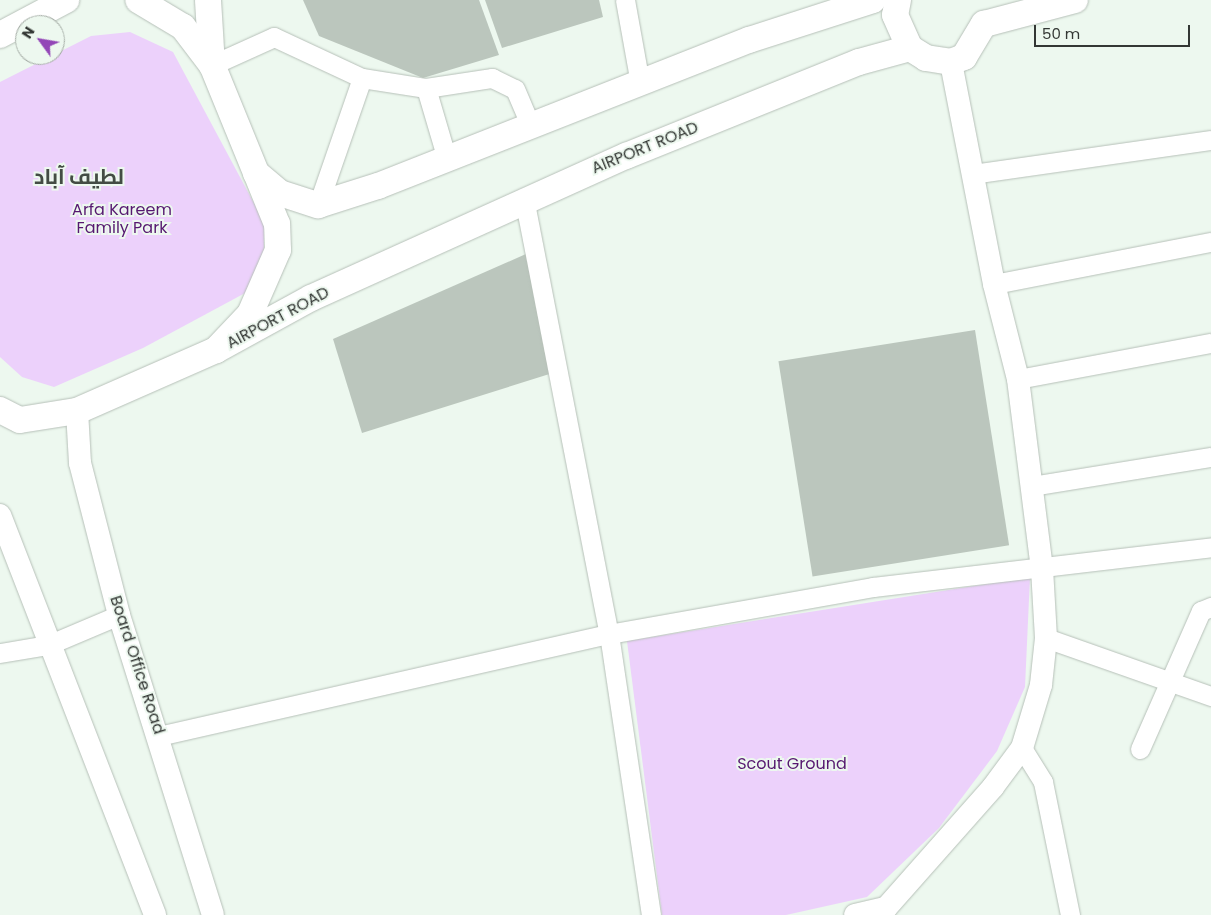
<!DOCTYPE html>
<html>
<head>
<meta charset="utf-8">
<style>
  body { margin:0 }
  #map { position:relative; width:1211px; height:915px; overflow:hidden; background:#edf8ef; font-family:Poppins,Cairo,sans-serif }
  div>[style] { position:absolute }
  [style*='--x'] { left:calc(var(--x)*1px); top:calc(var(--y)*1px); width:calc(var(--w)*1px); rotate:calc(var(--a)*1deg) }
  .green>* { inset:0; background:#ecd1fb }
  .building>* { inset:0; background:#bbc6bd; transform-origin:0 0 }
  .roads { filter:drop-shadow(0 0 1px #b6c0b8) drop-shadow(0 0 1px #b6c0b8) }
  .minor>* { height:19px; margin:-9.5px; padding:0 9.5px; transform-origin:9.5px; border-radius:9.5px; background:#fff }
  .tertiary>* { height:22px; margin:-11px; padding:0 11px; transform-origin:11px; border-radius:11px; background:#fff }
  .secondary>* { height:26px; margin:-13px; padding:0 13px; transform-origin:13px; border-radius:13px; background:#fff }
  span { translate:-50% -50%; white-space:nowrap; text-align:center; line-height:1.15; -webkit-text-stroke:4px #edf8ef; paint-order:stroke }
  .street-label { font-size:16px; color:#333734 }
  .park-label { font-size:16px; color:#561870 }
  .district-label { font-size:21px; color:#434c44; font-weight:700 }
  .north { position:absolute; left:15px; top:15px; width:50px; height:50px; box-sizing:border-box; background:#edf8ef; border:1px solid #a3aba4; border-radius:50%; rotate:302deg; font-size:14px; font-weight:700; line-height:20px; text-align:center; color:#333734 }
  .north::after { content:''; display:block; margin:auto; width:18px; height:22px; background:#9346b7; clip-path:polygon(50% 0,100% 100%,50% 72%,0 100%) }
  .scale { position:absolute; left:1034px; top:25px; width:156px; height:22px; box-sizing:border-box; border:2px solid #333734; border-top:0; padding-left:6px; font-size:15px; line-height:18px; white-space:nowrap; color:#333734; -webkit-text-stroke:4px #edf8ef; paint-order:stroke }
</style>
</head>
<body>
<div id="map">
  <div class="green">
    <div style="clip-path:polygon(130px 32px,173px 52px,264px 222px,264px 256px,247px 292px,143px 348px,54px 387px,22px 377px,0 357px,0 82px,91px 36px)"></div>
    <div style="clip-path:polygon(1030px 577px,1025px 687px,997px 751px,939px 828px,867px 897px,786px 915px,662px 915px,627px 641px)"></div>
  </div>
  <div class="building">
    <div style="clip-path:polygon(303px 0,479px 0,499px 55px,423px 78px,319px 36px)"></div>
    <div style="clip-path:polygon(485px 0,599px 0,603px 17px,502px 48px)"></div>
    <div style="clip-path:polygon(535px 250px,559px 371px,362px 433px,333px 339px)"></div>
    <div style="left:975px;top:330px;width:218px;height:199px;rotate:81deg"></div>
  </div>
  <div class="roads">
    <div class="minor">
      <div style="--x:625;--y:0;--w:84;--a:79.8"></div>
      <div style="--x:212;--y:65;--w:68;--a:-24.3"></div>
      <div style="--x:274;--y:37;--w:97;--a:25"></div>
      <div style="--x:362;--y:78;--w:65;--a:8.9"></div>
      <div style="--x:426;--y:88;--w:67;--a:-8.6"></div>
      <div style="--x:492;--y:78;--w:25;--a:26"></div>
      <div style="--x:515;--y:89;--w:39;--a:67"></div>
      <div style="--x:426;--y:88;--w:71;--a:73.6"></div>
      <div style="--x:972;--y:174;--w:241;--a:-8.1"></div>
      <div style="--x:524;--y:198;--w:444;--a:79"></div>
      <div style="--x:609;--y:634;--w:284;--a:81.5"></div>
      <div style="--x:318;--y:205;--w:134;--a:-70.9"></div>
      <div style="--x:994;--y:284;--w:221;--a:-11"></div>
      <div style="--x:1018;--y:379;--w:196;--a:-10.6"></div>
      <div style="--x:1031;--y:486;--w:182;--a:-9.2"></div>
      <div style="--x:1046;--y:638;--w:175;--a:19.4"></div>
      <div style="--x:0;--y:653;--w:49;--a:-9.5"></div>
      <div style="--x:48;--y:645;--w:77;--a:-22.9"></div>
      <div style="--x:159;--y:736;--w:461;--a:-12.8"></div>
      <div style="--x:609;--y:634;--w:268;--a:-10.1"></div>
      <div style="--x:873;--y:587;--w:340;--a:-6.7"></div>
      <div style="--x:1022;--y:748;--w:40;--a:58"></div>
      <div style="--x:1043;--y:782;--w:136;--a:78.5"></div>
      <div style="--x:1140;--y:749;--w:151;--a:-66.2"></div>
      <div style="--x:1201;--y:611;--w:11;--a:-22"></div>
    </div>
    <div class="tertiary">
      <div style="--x:77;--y:411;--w:52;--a:86.7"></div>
      <div style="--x:80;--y:463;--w:157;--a:75.6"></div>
      <div style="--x:119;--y:615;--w:314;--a:72.6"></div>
      <div style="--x:0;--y:515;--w:429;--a:68.8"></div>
      <div style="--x:855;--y:915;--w:32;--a:-13"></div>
      <div style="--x:886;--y:908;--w:162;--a:-48.5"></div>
      <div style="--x:993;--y:787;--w:49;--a:-53.4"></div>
      <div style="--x:1022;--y:748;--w:66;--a:-73.2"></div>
      <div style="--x:1041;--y:685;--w:47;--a:-83.9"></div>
      <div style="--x:1046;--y:638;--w:69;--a:-93.3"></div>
      <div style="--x:1042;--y:569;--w:192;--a:-97.2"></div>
      <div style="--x:1018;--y:379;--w:98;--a:-104.2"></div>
      <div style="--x:994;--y:284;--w:226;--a:-101"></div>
    </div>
    <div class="secondary">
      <div style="--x:208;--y:0;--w:65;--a:86.5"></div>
      <div style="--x:898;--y:0;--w:15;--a:101"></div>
      <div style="--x:895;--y:15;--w:36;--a:66"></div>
      <div style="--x:0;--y:35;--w:75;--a:-27.9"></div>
      <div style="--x:256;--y:173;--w:31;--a:40"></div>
      <div style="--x:280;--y:193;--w:40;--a:18"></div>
      <div style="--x:318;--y:205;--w:63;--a:-17.6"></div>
      <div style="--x:378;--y:186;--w:399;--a:-21.5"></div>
      <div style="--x:749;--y:40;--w:130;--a:-17.9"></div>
      <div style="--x:216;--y:350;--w:108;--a:-28.7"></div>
      <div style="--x:311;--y:298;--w:346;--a:-24.3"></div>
      <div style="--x:626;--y:156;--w:251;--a:-22"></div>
      <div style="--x:859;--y:62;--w:53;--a:-15.4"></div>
      <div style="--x:910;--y:48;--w:19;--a:32"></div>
      <div style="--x:926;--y:58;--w:25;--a:9"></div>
      <div style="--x:951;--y:62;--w:14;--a:-21"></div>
      <div style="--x:964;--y:57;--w:39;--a:-59"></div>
      <div style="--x:984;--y:24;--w:94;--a:-14.8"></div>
      <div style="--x:0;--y:410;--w:22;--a:27"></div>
      <div style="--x:20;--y:420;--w:58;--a:-9"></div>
      <div style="--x:77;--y:411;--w:152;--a:-23.7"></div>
      <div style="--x:216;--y:350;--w:50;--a:-46.6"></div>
      <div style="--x:250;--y:314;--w:70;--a:-66.4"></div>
      <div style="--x:278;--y:250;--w:26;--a:-92"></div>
      <div style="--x:277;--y:224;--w:172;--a:-112.2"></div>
      <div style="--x:212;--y:65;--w:48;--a:-127.3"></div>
      <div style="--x:183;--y:27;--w:52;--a:-149"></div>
    </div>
  </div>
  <div class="street-label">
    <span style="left:645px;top:148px;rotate:-22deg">AIRPORT ROAD</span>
    <span style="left:278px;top:318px;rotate:-28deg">AIRPORT ROAD</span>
    <span style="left:137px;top:665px;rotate:72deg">Board Office Road</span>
  </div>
  <div class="park-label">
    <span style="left:122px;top:219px">Arfa Kareem<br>Family Park</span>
    <span style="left:792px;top:764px">Scout Ground</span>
  </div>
  <div class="district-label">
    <span style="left:79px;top:177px">لطیف آباد</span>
  </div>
  <div class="north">N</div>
  <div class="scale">50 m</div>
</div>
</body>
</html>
